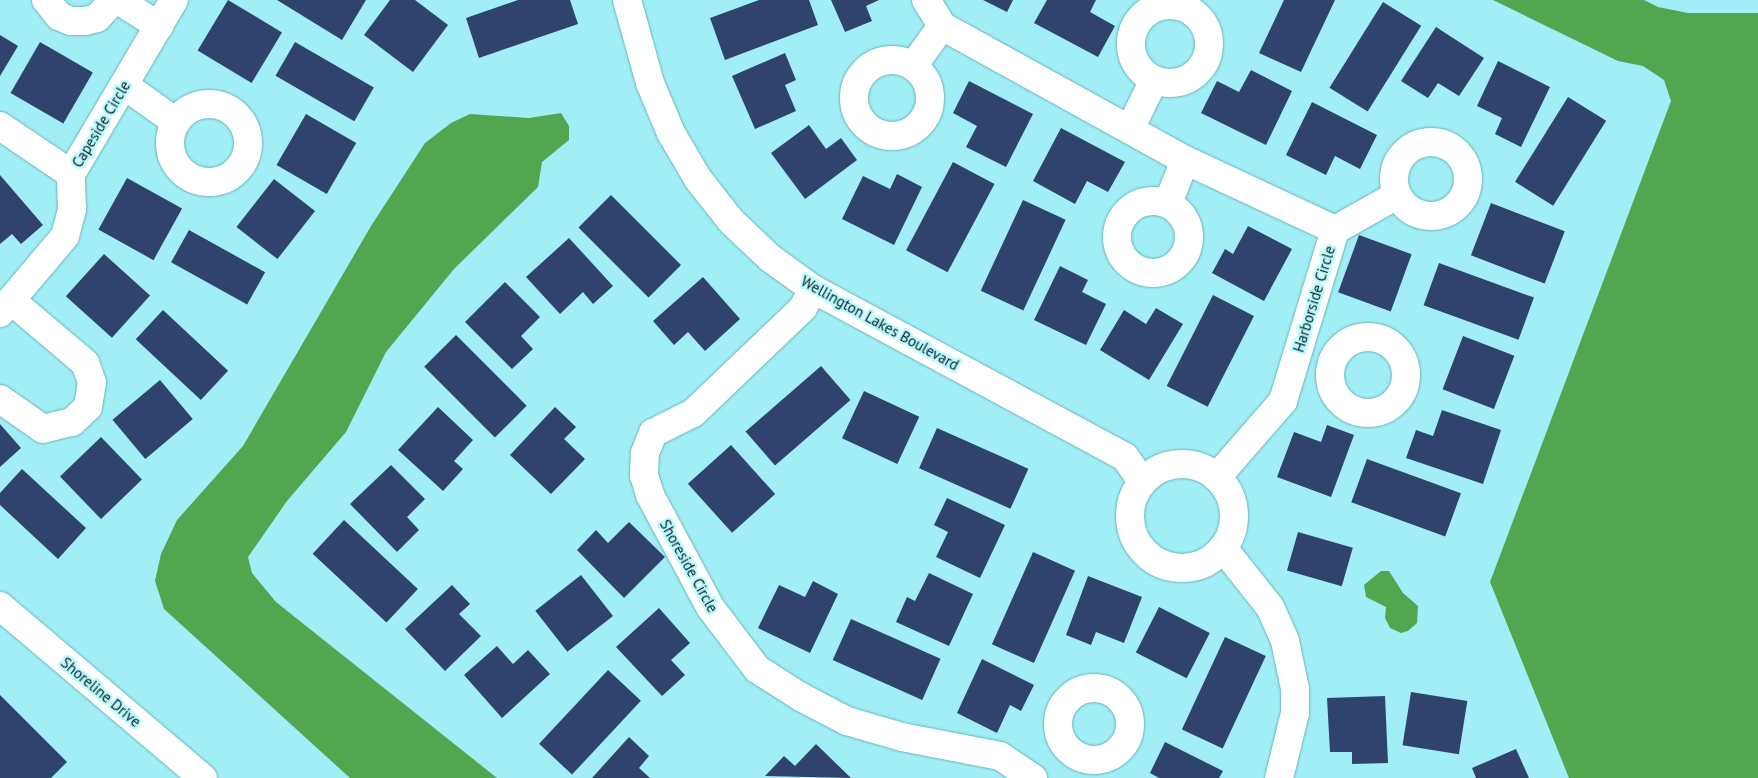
<!DOCTYPE html>
<html>
<head>
<meta charset="utf-8">
<style>
  body { margin:0 }
  #map { position:relative; width:1758px; height:778px; overflow:hidden; background:#a1eef6; font-family:"PT Sans",sans-serif }
  div>[style] { position:absolute }
  [style*='--x'] { left:calc(var(--x)*1px); top:calc(var(--y)*1px); width:calc(var(--w)*1px); rotate:calc(var(--a)*1deg) }
  .water>* { inset:0; background:#52a650 }
  .building>* { inset:0; background:#2f436d; transform-origin:0 0 }
  .roads { filter:drop-shadow(0 0 1px #68b4bb) drop-shadow(0 0 1px #68b4bb) }
  .minor>* { height:28px; margin:-14px; padding:0 14px; transform-origin:14px; border-radius:14px; background:#fff }
  .minor>.ring { margin:-14px; padding:0; box-sizing:content-box; background:none; border:28px solid #fff; border-radius:50% }
  span { translate:-50% -50%; white-space:nowrap; text-align:center; line-height:1.15; -webkit-text-stroke:5px #bdf9fe; paint-order:stroke }
  .street-label { font-size:15px; color:#002023 }
</style>
</head>
<body>
<div id="map">
  <div class="water">
    <div style="clip-path:polygon(1493px 0,1644px 0,1658px 7px,1688px 13px,1758px 13px,1758px 778px,1569px 778px,1490px 582px,1671px 101px,1664px 80px,1643px 66px,1618px 61px)"></div>
    <div style="clip-path:polygon(561px 113px,569px 126px,569px 140px,542px 162px,538px 187px,454px 269px,386px 352px,346px 432px,287px 501px,248px 557px,252px 573px,276px 602px,497px 778px,350px 778px,164px 609px,155px 581px,161px 554px,177px 520px,243px 446px,371px 226px,425px 143px,451px 123px,470px 114px,529px 118px)"></div>
    <div style="clip-path:polygon(1381px 571px,1389px 571px,1403px 593px,1418px 606px,1417px 623px,1408px 631px,1401px 633px,1390px 628px,1385px 618px,1386px 607px,1366px 597px,1364px 585px)"></div>
  </div>
  <div class="building">
    <div style="left:228px;top:0;width:63px;height:59px;rotate:31deg"></div>
    <div style="clip-path:polygon(277px 0,366px 0,342px 40px)"></div>
    <div style="clip-path:polygon(390px 0,415px 0,448px 25px,413px 72px,364px 35px)"></div>
    <div style="clip-path:polygon(518px 0,570px 0,578px 24px,479px 58px,466px 18px)"></div>
    <div style="clip-path:polygon(759px 0,809px 0,818px 25px,725px 60px,710px 18px)"></div>
    <div style="clip-path:polygon(831px 0,879px 0,866px 6px,872px 21px,845px 32px)"></div>
    <div style="clip-path:polygon(983px 0,1013px 0,1007px 12px)"></div>
    <div style="clip-path:polygon(1047px 0,1096px 0,1090px 12px,1115px 26px,1098px 57px,1034px 23px)"></div>
    <div style="clip-path:polygon(1284px 0,1335px 0,1301px 72px,1259px 53px)"></div>
    <div style="left:1383px;top:2px;width:45px;height:101px;rotate:32deg"></div>
    <div style="clip-path:polygon(1436px 27px,1484px 58px,1459px 96px,1438px 83px,1428px 98px,1401px 81px)"></div>
    <div style="clip-path:polygon(0 35px,18px 46px,0 76px)"></div>
    <div style="left:40px;top:42px;width:61px;height:59px;rotate:30deg"></div>
    <div style="left:295px;top:42px;width:91px;height:39px;rotate:30deg"></div>
    <div style="clip-path:polygon(785px 53px,796px 80px,785px 85px,796px 111px,755px 129px,732px 76px)"></div>
    <div style="clip-path:polygon(1498px 61px,1550px 87px,1521px 147px,1495px 134px,1502px 118px,1477px 106px)"></div>
    <div style="clip-path:polygon(1251px 70px,1292px 91px,1266px 145px,1201px 113px,1217px 81px,1239px 92px)"></div>
    <div style="clip-path:polygon(969px 81px,1033px 114px,1006px 167px,966px 147px,977px 126px,953px 113px)"></div>
    <div style="left:1568px;top:97px;width:45px;height:100px;rotate:32deg"></div>
    <div style="clip-path:polygon(1312px 102px,1377px 135px,1360px 169px,1335px 156px,1326px 175px,1286px 155px)"></div>
    <div style="left:306px;top:114px;width:58px;height:59px;rotate:30deg"></div>
    <div style="clip-path:polygon(809px 125px,826px 149px,841px 138px,857px 160px,805px 199px,771px 153px)"></div>
    <div style="clip-path:polygon(1061px 128px,1125px 162px,1108px 192px,1087px 181px,1075px 204px,1033px 181px)"></div>
    <div style="left:953px;top:162px;width:47px;height:100px;rotate:28deg"></div>
    <div style="clip-path:polygon(897px 174px,922px 187px,894px 245px,842px 219px,863px 176px,890px 189px)"></div>
    <div style="clip-path:polygon(0 175px,43px 225px,21px 244px,12px 234px,0 244px)"></div>
    <div style="left:127px;top:178px;width:63px;height:59px;rotate:29deg"></div>
    <div style="left:274px;top:179px;width:52px;height:61px;rotate:38deg"></div>
    <div style="left:611px;top:195px;width:99px;height:46px;rotate:45deg"></div>
    <div style="left:1023px;top:200px;width:47px;height:100px;rotate:25deg"></div>
    <div style="left:1491px;top:203px;width:79px;height:56px;rotate:21deg"></div>
    <div style="clip-path:polygon(1248px 226px,1292px 249px,1264px 301px,1212px 273px,1225px 249px,1233px 254px)"></div>
    <div style="left:189px;top:230px;width:87px;height:37px;rotate:29deg"></div>
    <div style="left:1359px;top:235px;width:56px;height:61px;rotate:20deg"></div>
    <div style="clip-path:polygon(569px 238px,613px 286px,593px 304px,583px 292px,560px 314px,526px 277px)"></div>
    <div style="left:104px;top:254px;width:62px;height:57px;rotate:42deg"></div>
    <div style="left:1439px;top:263px;width:101px;height:45px;rotate:20deg"></div>
    <div style="clip-path:polygon(1060px 266px,1088px 280px,1082px 292px,1106px 304px,1086px 345px,1034px 320px)"></div>
    <div style="clip-path:polygon(703px 277px,740px 319px,705px 351px,688px 332px,674px 345px,653px 321px)"></div>
    <div style="clip-path:polygon(505px 282px,540px 317px,521px 336px,533px 349px,512px 369px,465px 322px)"></div>
    <div style="left:1213px;top:295px;width:46px;height:102px;rotate:27deg"></div>
    <div style="clip-path:polygon(1156px 308px,1183px 324px,1149px 380px,1100px 350px,1124px 310px,1146px 324px)"></div>
    <div style="left:163px;top:310px;width:89px;height:40px;rotate:43deg"></div>
    <div style="left:456px;top:335px;width:100px;height:45px;rotate:45deg"></div>
    <div style="left:1463px;top:336px;width:55px;height:57px;rotate:21deg"></div>
    <div style="left:821px;top:366px;width:45px;height:100px;rotate:49deg"></div>
    <div style="left:160px;top:380px;width:51px;height:62px;rotate:50deg"></div>
    <div style="left:864px;top:391px;width:61px;height:52px;rotate:25deg"></div>
    <div style="clip-path:polygon(438px 407px,473px 440px,454px 461px,463px 469px,443px 491px,398px 450px)"></div>
    <div style="clip-path:polygon(555px 407px,576px 427px,564px 439px,585px 459px,551px 494px,510px 455px)"></div>
    <div style="clip-path:polygon(1442px 410px,1501px 430px,1483px 484px,1406px 458px,1416px 430px,1433px 436px)"></div>
    <div style="clip-path:polygon(0 424px,21px 448px,0 467px)"></div>
    <div style="clip-path:polygon(1327px 425px,1354px 435px,1331px 497px,1277px 477px,1294px 432px,1321px 442px)"></div>
    <div style="left:937px;top:428px;width:100px;height:44px;rotate:24deg"></div>
    <div style="left:101px;top:437px;width:59px;height:57px;rotate:46deg"></div>
    <div style="left:731px;top:445px;width:66px;height:58px;rotate:48deg"></div>
    <div style="left:1367px;top:459px;width:100px;height:46px;rotate:20deg"></div>
    <div style="clip-path:polygon(391px 465px,425px 499px,407px 517px,419px 530px,397px 552px,350px 504px)"></div>
    <div style="clip-path:polygon(22px 469px,86px 528px,58px 559px,0 505px,0 493px)"></div>
    <div style="clip-path:polygon(947px 498px,1005px 525px,980px 578px,936px 557px,948px 532px,934px 525px)"></div>
    <div style="left:344px;top:520px;width:101px;height:46px;rotate:43deg"></div>
    <div style="clip-path:polygon(629px 522px,665px 557px,624px 598px,577px 550px,596px 530px,608px 543px)"></div>
    <div style="left:1298px;top:532px;width:57px;height:40px;rotate:16deg"></div>
    <div style="left:1033px;top:552px;width:46px;height:101px;rotate:24deg"></div>
    <div style="clip-path:polygon(929px 573px,973px 594px,949px 646px,896px 622px,907px 597px,915px 601px)"></div>
    <div style="left:581px;top:575px;width:52px;height:58px;rotate:52deg"></div>
    <div style="clip-path:polygon(1088px 576px,1142px 597px,1124px 643px,1096px 632px,1091px 645px,1066px 635px)"></div>
    <div style="clip-path:polygon(813px 581px,838px 594px,810px 653px,758px 628px,779px 585px,805px 597px)"></div>
    <div style="clip-path:polygon(452px 585px,470px 604px,459px 614px,481px 636px,445px 671px,405px 629px)"></div>
    <div style="left:1159px;top:607px;width:57px;height:51px;rotate:27deg"></div>
    <div style="clip-path:polygon(659px 608px,690px 643px,671px 660px,685px 675px,662px 696px,616px 647px)"></div>
    <div style="left:851px;top:619px;width:98px;height:45px;rotate:24deg"></div>
    <div style="left:1225px;top:637px;width:45px;height:102px;rotate:25deg"></div>
    <div style="clip-path:polygon(497px 646px,513px 664px,528px 650px,550px 674px,502px 718px,464px 675px)"></div>
    <div style="clip-path:polygon(982px 659px,1034px 685px,1021px 711px,1010px 705px,997px 733px,957px 713px)"></div>
    <div style="left:608px;top:670px;width:45px;height:101px;rotate:43deg"></div>
    <div style="left:1411px;top:692px;width:57px;height:54px;rotate:9deg"></div>
    <div style="clip-path:polygon(0 695px,67px 762px,51px 778px,0 778px)"></div>
    <div style="clip-path:polygon(1385px 696px,1388px 763px,1352px 764px,1352px 752px,1330px 752px,1327px 698px)"></div>
    <div style="clip-path:polygon(629px 737px,649px 756px,639px 768px,650px 778px,592px 778px)"></div>
    <div style="clip-path:polygon(1165px 742px,1223px 771px,1219px 778px,1159px 778px,1150px 773px)"></div>
    <div style="clip-path:polygon(816px 744px,851px 778px,765px 776px,784px 756px,795px 766px)"></div>
    <div style="clip-path:polygon(1516px 749px,1529px 778px,1476px 778px,1472px 768px)"></div>
  </div>
  <div class="roads">
    <div class="minor">
      <div style="--x:46;--y:0;--w:21;--a:51"></div>
      <div style="--x:59;--y:16;--w:13;--a:23"></div>
      <div style="--x:71;--y:21;--w:14;--a:0"></div>
      <div style="--x:85;--y:21;--w:12;--a:-14"></div>
      <div style="--x:97;--y:18;--w:25;--a:-47"></div>
      <div style="--x:118;--y:0;--w:49;--a:32.4"></div>
      <div style="--x:627;--y:0;--w:86;--a:74.5"></div>
      <div style="--x:650;--y:83;--w:54;--a:67.2"></div>
      <div style="--x:671;--y:133;--w:53;--a:59.6"></div>
      <div style="--x:698;--y:179;--w:53;--a:51.8"></div>
      <div style="--x:731;--y:221;--w:54;--a:43.5"></div>
      <div style="--x:770;--y:258;--w:53;--a:35.8"></div>
      <div style="--x:813;--y:289;--w:354;--a:28.3"></div>
      <div style="--x:1125;--y:457;--w:29;--a:55"></div>
      <div style="--x:926;--y:0;--w:31;--a:58"></div>
      <div style="--x:942;--y:26;--w:277;--a:28.9"></div>
      <div style="--x:1185;--y:160;--w:166;--a:25"></div>
      <div class="ring" style="left:1131px;top:5px;width:50px;height:50px"></div>
      <div class="ring" style="left:854px;top:60px;width:48px;height:48px"></div>
      <div style="--x:913;--y:66;--w:49;--a:-54.1"></div>
      <div style="--x:124;--y:85;--w:64;--a:35.4"></div>
      <div class="ring" style="left:170px;top:104px;width:50px;height:50px"></div>
      <div style="--x:0;--y:126;--w:86;--a:34.1"></div>
      <div style="--x:71;--y:174;--w:202;--a:-59.4"></div>
      <div style="--x:1130;--y:129;--w:55;--a:-63.9"></div>
      <div class="ring" style="left:1394px;top:142px;width:46px;height:46px"></div>
      <div class="ring" style="left:1117px;top:201px;width:44px;height:44px"></div>
      <div style="--x:1168;--y:203;--w:46;--a:-68.4"></div>
      <div style="--x:1335;--y:230;--w:71;--a:-29.4"></div>
      <div style="--x:813;--y:289;--w:21;--a:118"></div>
      <div style="--x:803;--y:308;--w:152;--a:136.3"></div>
      <div style="--x:693;--y:413;--w:45;--a:153.4"></div>
      <div style="--x:653;--y:433;--w:22;--a:112"></div>
      <div style="--x:645;--y:453;--w:22;--a:93"></div>
      <div style="--x:644;--y:475;--w:21;--a:73"></div>
      <div style="--x:650;--y:495;--w:127;--a:61.8"></div>
      <div style="--x:710;--y:607;--w:78;--a:52.8"></div>
      <div style="--x:757;--y:669;--w:52;--a:32.5"></div>
      <div style="--x:801;--y:697;--w:52;--a:27.6"></div>
      <div style="--x:847;--y:721;--w:57;--a:16.2"></div>
      <div style="--x:902;--y:737;--w:100;--a:11"></div>
      <div style="--x:1000;--y:756;--w:40;--a:34"></div>
      <div style="--x:0;--y:313;--w:101;--a:-49.8"></div>
      <div style="--x:65;--y:236;--w:28;--a:-75"></div>
      <div style="--x:72;--y:209;--w:35;--a:-92"></div>
      <div class="ring" style="left:1330px;top:337px;width:48px;height:48px"></div>
      <div style="--x:0;--y:399;--w:52;--a:34.9"></div>
      <div style="--x:43;--y:429;--w:30;--a:-14"></div>
      <div style="--x:72;--y:422;--w:22;--a:-43"></div>
      <div style="--x:88;--y:407;--w:25;--a:-81"></div>
      <div style="--x:92;--y:382;--w:20;--a:-110"></div>
      <div style="--x:85;--y:363;--w:96;--a:-139.7"></div>
      <div class="ring" style="left:1130px;top:464px;width:76px;height:76px"></div>
      <div style="--x:1217;--y:477;--w:101;--a:-49"></div>
      <div style="--x:1283;--y:401;--w:179;--a:-73.1"></div>
      <div style="--x:1223;--y:548;--w:75;--a:51.5"></div>
      <div style="--x:1270;--y:607;--w:37;--a:66"></div>
      <div style="--x:1285;--y:641;--w:49;--a:78.2"></div>
      <div style="--x:1295;--y:689;--w:24;--a:90"></div>
      <div style="--x:1295;--y:713;--w:67;--a:103.8"></div>
      <div style="--x:0;--y:606;--w:266;--a:40.3"></div>
      <div class="ring" style="left:1058px;top:688px;width:44px;height:44px"></div>
    </div>
  </div>
  <div class="street-label">
    <span style="left:101px;top:124px;rotate:-59deg">Capeside Circle</span>
    <span style="left:1314px;top:299px;rotate:-73deg">Harborside Circle</span>
    <span style="left:880px;top:323px;rotate:29deg">Wellington Lakes Boulevard</span>
    <span style="left:689px;top:566px;rotate:61deg">Shoreside Circle</span>
    <span style="left:101px;top:692px;rotate:40deg">Shoreline Drive</span>
  </div>
</div>
</body>
</html>
